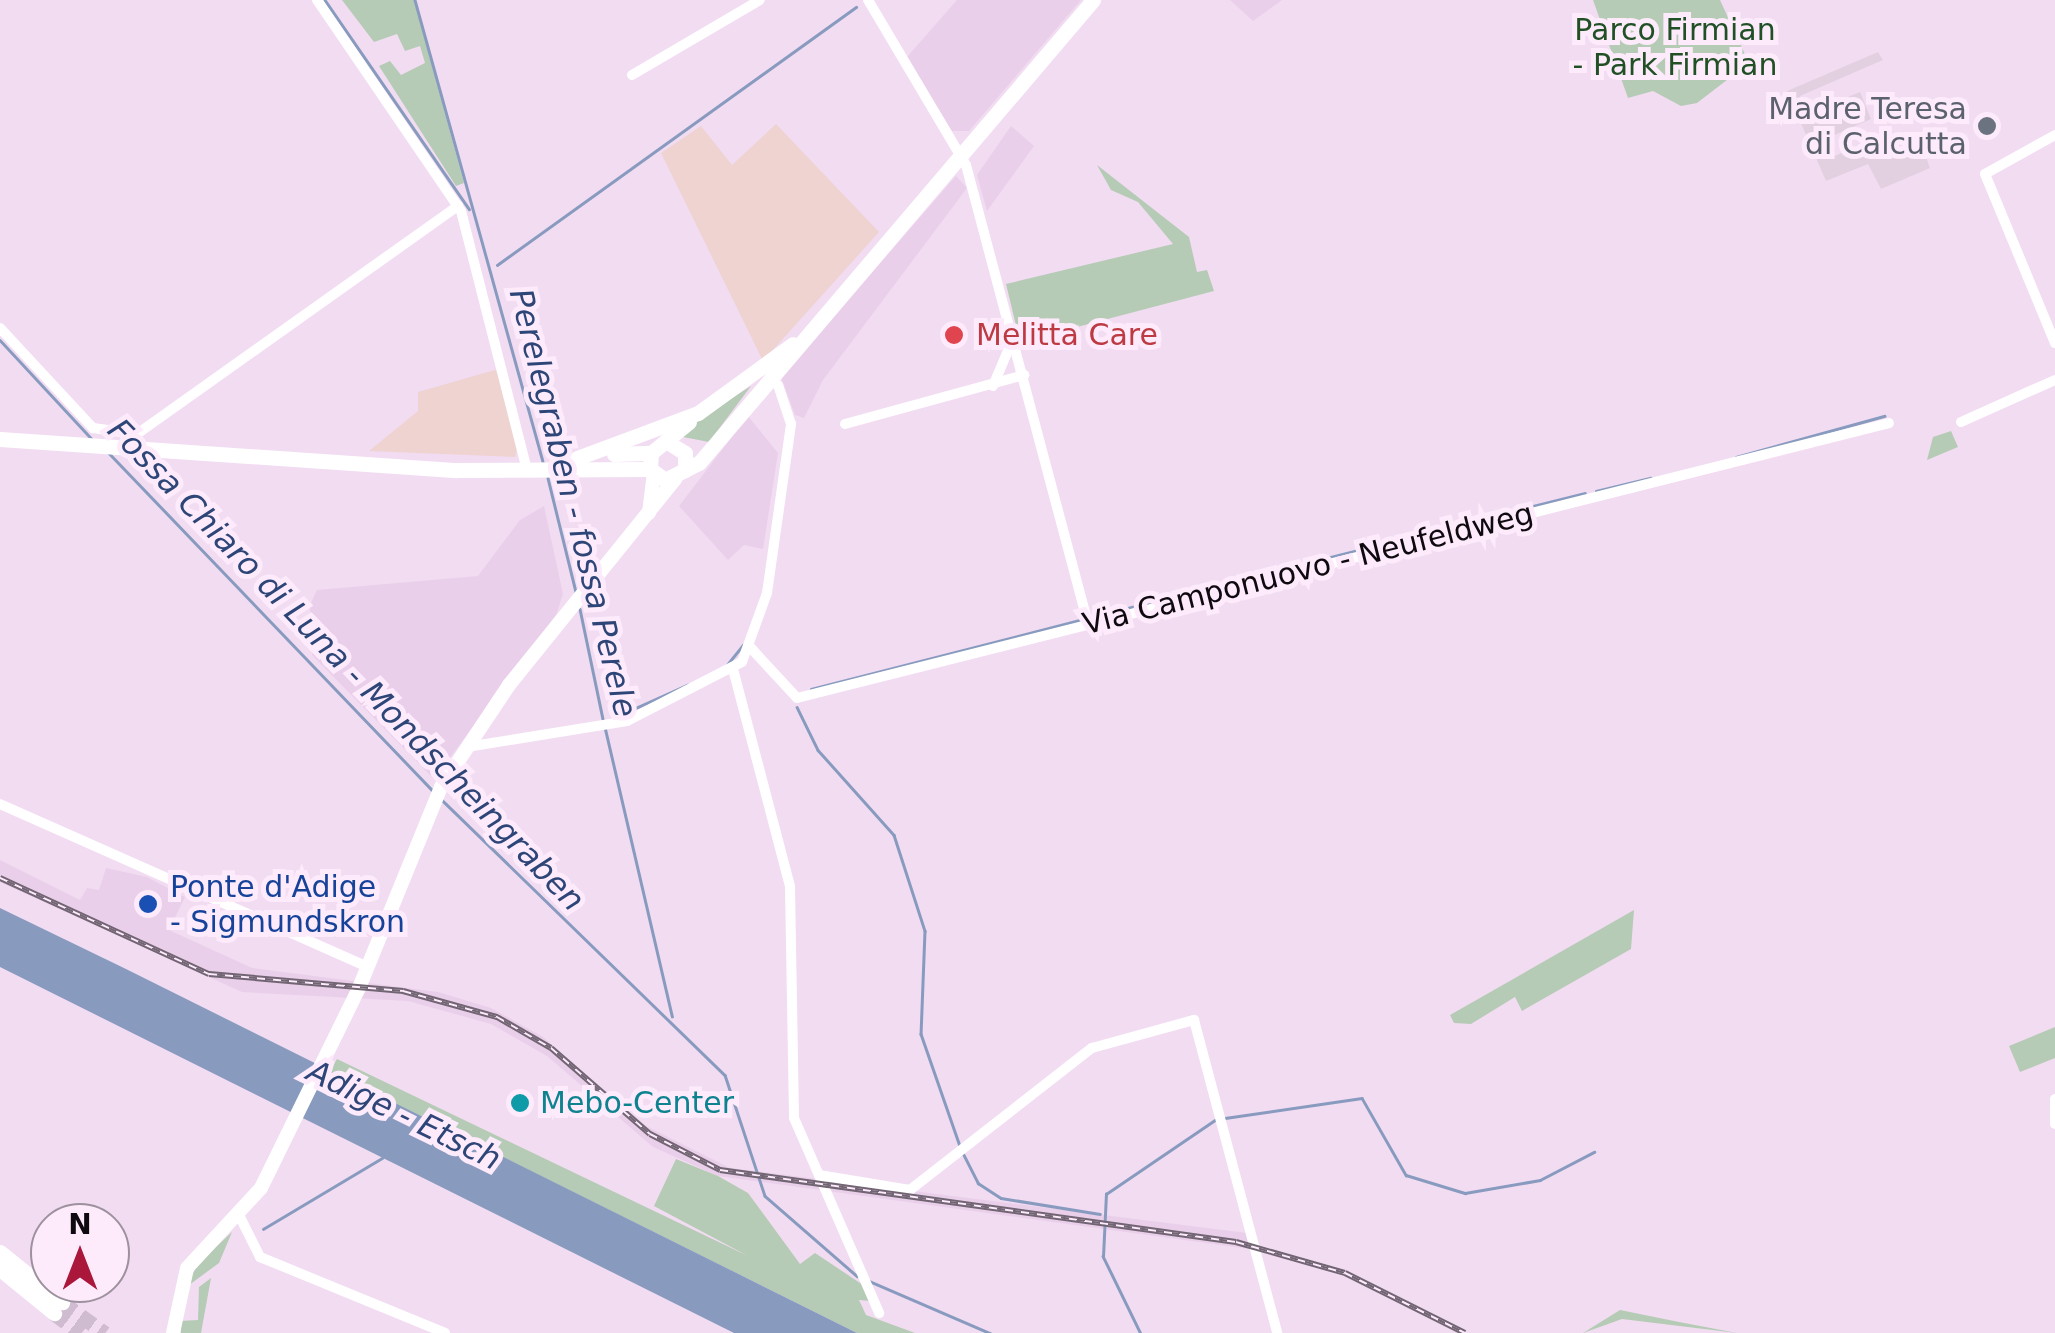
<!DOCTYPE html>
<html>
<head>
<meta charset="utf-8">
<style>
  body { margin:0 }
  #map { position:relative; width:2055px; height:1333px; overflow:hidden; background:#f2dcf2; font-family:"DejaVu Sans",sans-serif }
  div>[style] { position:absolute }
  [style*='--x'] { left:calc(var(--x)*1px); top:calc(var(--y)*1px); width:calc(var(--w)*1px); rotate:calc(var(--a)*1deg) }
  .commercial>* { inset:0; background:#eed3d1 }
  .built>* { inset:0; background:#eacfea }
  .education>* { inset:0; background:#e2d0e0 }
  .green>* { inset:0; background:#b5cbb5 }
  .water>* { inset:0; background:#889bbf }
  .stream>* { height:2.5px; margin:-1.25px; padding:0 1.25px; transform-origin:1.25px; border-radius:1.25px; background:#889bbf }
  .trunk-tunnel>* { height:15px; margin-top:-7.5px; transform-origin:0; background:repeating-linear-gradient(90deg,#d0bcd0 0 15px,transparent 0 23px) }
  .minor>* { height:10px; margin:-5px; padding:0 5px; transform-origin:5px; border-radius:5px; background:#fff }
  .secondary>* { height:14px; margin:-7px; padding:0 7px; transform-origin:7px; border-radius:7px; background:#fff }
  .primary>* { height:15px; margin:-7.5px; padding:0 7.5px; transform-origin:7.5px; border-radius:7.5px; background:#fff }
  .trunk>* { height:15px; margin:-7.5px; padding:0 7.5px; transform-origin:7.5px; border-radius:7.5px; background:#fff }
  .rail>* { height:6px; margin-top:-3px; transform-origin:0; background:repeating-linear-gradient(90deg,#fdebfc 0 8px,#726573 0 16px); box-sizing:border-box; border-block:2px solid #726573 }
  .dots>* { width:28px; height:28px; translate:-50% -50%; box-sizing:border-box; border:5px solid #fdebfc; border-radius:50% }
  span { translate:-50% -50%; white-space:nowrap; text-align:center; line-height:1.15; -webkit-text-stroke:10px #fdebfc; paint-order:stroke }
  .park-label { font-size:30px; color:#215025 }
  .worship-label { font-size:30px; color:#5b616d }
  .right { translate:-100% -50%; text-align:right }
  .health-label { font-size:30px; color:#be3a42 }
  .left { translate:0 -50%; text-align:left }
  .street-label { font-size:30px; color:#0f0910 }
  .transit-label { font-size:30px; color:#164399 }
  .culture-label { font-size:30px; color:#0d838f }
  .water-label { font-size:32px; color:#2e4677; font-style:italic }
  .north { position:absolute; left:30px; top:1203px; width:100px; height:100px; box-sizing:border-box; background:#fdebfc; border:2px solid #9e919e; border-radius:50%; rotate:0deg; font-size:28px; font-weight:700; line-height:40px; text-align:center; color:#0f0910 }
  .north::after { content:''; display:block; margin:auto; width:35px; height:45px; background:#ab163b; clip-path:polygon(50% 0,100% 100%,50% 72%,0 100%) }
</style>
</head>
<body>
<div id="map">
  <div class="commercial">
    <div style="clip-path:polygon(776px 124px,879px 232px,763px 361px,661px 153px,701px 126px,732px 165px)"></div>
    <div style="clip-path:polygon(502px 368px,521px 433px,515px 457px,369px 451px,418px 411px,418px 392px)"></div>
  </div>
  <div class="built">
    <div style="clip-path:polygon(957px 0,1081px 0,969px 131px,952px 131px,907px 57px)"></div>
    <div style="clip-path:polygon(1230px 0,1282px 0,1253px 21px)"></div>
    <div style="clip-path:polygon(1011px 126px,1034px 146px,987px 211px,977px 175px)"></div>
    <div style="clip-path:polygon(956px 176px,967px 188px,823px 380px,804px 418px,795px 415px,781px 377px)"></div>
    <div style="clip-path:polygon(748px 416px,778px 453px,763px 549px,744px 545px,728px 560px,679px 506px)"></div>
    <div style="clip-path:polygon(544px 506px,563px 594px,556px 615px,434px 779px,312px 655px,310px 605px,317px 590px,478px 576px,520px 520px)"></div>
    <div style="clip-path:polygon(0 860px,80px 900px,87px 888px,99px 890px,106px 868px,147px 877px,185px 897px,169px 930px,252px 968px,438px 992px,491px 1008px,543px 1037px,646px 1126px,730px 1168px,1247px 1233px,1250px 1249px,718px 1176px,653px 1147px,547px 1056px,491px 1024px,408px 1001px,242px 992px,0 882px)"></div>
  </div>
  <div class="education">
    <div style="clip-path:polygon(1878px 52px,1883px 60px,1800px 96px,1807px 114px,1860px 92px,1871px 119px,1821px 141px,1828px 159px,1888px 133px,1899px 156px,1922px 146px,1930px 168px,1881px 189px,1868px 164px,1826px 181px,1787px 91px)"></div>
  </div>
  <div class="green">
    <div style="clip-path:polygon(342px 0,414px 0,464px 183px,456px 186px,379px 66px,390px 61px,401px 75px,425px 63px,420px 46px,405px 51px,397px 34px,374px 42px)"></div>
    <div style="clip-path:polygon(1593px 0,1720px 0,1749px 63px,1697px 103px,1681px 106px,1653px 91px,1628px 98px)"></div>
    <div style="clip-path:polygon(1097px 165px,1189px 237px,1197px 272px,1207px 270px,1214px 291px,1020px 342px,1006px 284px,1173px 244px,1138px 202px,1111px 190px)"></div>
    <div style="clip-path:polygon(751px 386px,709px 442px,678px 436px,696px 421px)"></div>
    <div style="clip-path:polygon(1951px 431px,1958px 447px,1927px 460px,1933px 437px)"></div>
    <div style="clip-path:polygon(1634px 910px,1631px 949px,1522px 1011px,1515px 997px,1471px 1024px,1454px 1023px,1450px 1015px)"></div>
    <div style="clip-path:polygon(2055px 1027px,2055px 1058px,2020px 1072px,2009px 1046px)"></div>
    <div style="clip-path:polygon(337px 1059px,748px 1256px,654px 1206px,676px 1159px,718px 1176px,748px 1193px,800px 1264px,815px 1253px,872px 1291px,871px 1301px,859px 1300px,866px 1315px,915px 1333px,857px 1333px,330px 1071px)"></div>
    <div style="clip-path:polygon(232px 1232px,219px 1263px,185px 1288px,198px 1264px)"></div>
    <div style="clip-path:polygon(211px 1278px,201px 1333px,181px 1333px,180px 1321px,198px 1320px,199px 1287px)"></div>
    <div style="clip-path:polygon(1620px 1310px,1679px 1322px,1737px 1333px,1622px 1319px,1583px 1333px)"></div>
  </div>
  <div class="water">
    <div style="clip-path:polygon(0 908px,126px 969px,857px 1333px,734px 1333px,0 967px)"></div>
  </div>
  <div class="stream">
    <div style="--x:325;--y:0;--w:254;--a:55.4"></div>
    <div style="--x:415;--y:0;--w:478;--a:74.5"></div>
    <div style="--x:497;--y:265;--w:442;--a:-35.7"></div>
    <div style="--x:0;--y:340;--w:134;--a:47.1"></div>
    <div style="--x:109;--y:453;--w:467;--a:46.2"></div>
    <div style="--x:1736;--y:457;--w:154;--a:-15.5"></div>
    <div style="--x:548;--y:478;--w:117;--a:76.2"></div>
    <div style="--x:1596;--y:491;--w:56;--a:-13.5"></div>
    <div style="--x:580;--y:609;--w:112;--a:78.2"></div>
    <div style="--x:1092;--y:617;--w:508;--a:-14.12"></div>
    <div style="--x:726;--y:666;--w:27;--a:-51"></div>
    <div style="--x:811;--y:689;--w:282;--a:-14.4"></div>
    <div style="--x:797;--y:707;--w:48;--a:64"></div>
    <div style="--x:818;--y:750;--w:114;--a:48.2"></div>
    <div style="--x:894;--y:835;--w:101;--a:72.1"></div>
    <div style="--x:925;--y:931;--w:103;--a:92.2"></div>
    <div style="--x:921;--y:1034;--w:119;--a:70.8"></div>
    <div style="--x:618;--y:716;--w:76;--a:-24.2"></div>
    <div style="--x:605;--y:727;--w:297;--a:76.9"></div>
    <div style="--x:441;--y:799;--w:396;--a:44.2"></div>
    <div style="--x:725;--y:1075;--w:127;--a:71.7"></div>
    <div style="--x:765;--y:1196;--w:122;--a:41"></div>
    <div style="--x:1225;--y:1118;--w:138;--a:-8.3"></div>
    <div style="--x:1362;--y:1098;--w:89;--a:60.3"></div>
    <div style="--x:1406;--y:1175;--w:62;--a:17"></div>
    <div style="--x:1465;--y:1193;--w:76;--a:-9.8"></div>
    <div style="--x:1540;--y:1180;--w:61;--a:-27.4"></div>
    <div style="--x:963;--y:1153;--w:34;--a:63"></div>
    <div style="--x:978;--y:1183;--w:27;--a:33"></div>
    <div style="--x:1001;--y:1198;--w:100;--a:9.2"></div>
    <div style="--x:263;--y:1229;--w:139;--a:-30.8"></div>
    <div style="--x:869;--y:1281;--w:132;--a:23.3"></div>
    <div style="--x:1140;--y:1333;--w:85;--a:-116"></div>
    <div style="--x:1103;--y:1257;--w:63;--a:-87.3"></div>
    <div style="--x:1106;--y:1194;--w:132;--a:-34.2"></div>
  </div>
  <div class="trunk-tunnel">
    <div style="--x:62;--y:1302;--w:53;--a:35.8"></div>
    <div style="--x:54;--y:1313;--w:34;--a:37"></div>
  </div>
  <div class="minor">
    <div style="--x:317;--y:0;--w:255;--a:55.7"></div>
    <div style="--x:461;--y:211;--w:266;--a:75.7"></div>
    <div style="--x:868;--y:0;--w:192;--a:59.3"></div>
    <div style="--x:966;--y:165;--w:475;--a:75.1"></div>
    <div style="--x:632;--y:75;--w:148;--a:-30.4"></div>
    <div style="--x:2055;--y:135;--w:80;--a:150.9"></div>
    <div style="--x:1985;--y:174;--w:183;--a:67.5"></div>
    <div style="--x:0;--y:328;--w:137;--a:47.1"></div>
    <div style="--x:93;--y:428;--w:44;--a:7.8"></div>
    <div style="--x:137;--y:434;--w:394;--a:-35.4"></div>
    <div style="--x:993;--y:386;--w:49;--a:-67.1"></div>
    <div style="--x:1961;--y:422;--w:103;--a:-24.1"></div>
    <div style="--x:845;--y:424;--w:186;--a:-15.3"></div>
    <div style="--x:750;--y:647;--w:69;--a:47.3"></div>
    <div style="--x:797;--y:698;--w:1126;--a:-14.13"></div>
    <div style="--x:733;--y:669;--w:225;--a:75.3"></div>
    <div style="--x:790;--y:887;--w:231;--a:89"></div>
    <div style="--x:794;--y:1118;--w:213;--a:66.4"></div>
    <div style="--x:467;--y:747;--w:162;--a:-9.2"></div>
    <div style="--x:627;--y:721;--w:129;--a:-27.2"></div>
    <div style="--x:742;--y:662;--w:73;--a:-70.1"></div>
    <div style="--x:767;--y:593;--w:171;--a:-81.9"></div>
    <div style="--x:791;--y:424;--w:41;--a:-108.4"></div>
    <div style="--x:0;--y:804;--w:402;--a:23.9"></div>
    <div style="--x:2055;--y:1099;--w:25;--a:90"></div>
    <div style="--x:819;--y:1175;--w:92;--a:9.4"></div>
    <div style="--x:910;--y:1190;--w:231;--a:-38"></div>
    <div style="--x:1092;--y:1048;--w:106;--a:-15.4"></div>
    <div style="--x:1194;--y:1020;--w:324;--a:75.1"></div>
    <div style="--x:240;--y:1217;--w:45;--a:63.4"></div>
    <div style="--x:260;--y:1257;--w:200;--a:22.3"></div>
  </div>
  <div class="secondary">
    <div style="--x:649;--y:513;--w:39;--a:-83"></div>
    <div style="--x:173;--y:1333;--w:66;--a:-77.8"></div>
    <div style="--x:187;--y:1268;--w:109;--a:-47.2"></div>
    <div style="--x:261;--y:1188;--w:223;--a:-63.9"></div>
    <div style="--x:359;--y:988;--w:217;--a:-67.8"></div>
    <div style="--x:441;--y:787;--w:123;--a:-56.3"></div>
    <div style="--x:509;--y:685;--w:265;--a:-51.1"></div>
  </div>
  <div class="primary">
    <div style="--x:0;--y:439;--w:458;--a:3.9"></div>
    <div style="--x:457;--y:470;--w:193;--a:-0.3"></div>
    <div style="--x:669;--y:443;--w:19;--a:32"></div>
    <div style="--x:685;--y:453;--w:17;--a:90"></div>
    <div style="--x:651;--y:453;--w:16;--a:94"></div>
    <div style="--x:650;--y:469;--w:19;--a:36"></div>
    <div style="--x:665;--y:480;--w:38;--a:-27"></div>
    <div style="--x:699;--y:463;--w:608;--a:-49.6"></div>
    <div style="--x:614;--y:454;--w:37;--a:-2"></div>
    <div style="--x:651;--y:453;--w:49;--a:-39.2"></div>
    <div style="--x:577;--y:458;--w:129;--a:-20.4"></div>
    <div style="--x:698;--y:413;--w:117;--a:-36"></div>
  </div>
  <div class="trunk">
    <div style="--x:0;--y:1252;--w:80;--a:38.9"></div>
    <div style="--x:0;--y:1269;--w:70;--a:39.2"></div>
  </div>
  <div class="rail">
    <div style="--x:0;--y:878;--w:230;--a:24.7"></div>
    <div style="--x:209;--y:974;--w:195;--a:5"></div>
    <div style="--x:403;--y:991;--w:98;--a:15.5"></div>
    <div style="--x:497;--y:1017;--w:62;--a:29.9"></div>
    <div style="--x:551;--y:1048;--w:131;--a:41"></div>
    <div style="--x:650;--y:1134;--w:79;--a:27.2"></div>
    <div style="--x:720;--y:1170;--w:521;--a:7.94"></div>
    <div style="--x:1236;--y:1242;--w:113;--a:15.9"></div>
    <div style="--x:1345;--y:1273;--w:134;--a:26.6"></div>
  </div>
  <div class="dots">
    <div style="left:1987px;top:126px;background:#6b7280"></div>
    <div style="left:954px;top:335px;background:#e0444e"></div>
    <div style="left:148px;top:904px;background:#1a4fb4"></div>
    <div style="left:520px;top:1103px;background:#0f9aa8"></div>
  </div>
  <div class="park-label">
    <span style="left:1675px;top:47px">Parco Firmian<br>- Park Firmian</span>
  </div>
  <div class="worship-label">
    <span class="right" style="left:1967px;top:126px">Madre Teresa<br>di Calcutta</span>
  </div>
  <div class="health-label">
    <span class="left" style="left:976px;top:335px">Melitta Care</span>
  </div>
  <div class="street-label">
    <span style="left:1308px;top:569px;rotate:-14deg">Via Camponuovo - Neufeldweg</span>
  </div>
  <div class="transit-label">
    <span class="left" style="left:170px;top:904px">Ponte d'Adige<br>- Sigmundskron</span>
  </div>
  <div class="culture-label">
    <span class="left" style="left:540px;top:1103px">Mebo-Center</span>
  </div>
  <div class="water-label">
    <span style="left:573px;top:503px;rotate:76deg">Perelegraben - fossa Perele</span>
    <span style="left:346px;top:665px;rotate:46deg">Fossa Chiaro di Luna - Mondscheingraben</span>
    <span style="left:404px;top:1115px;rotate:26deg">Adige - Etsch</span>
  </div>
  <div class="north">N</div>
</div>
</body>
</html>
